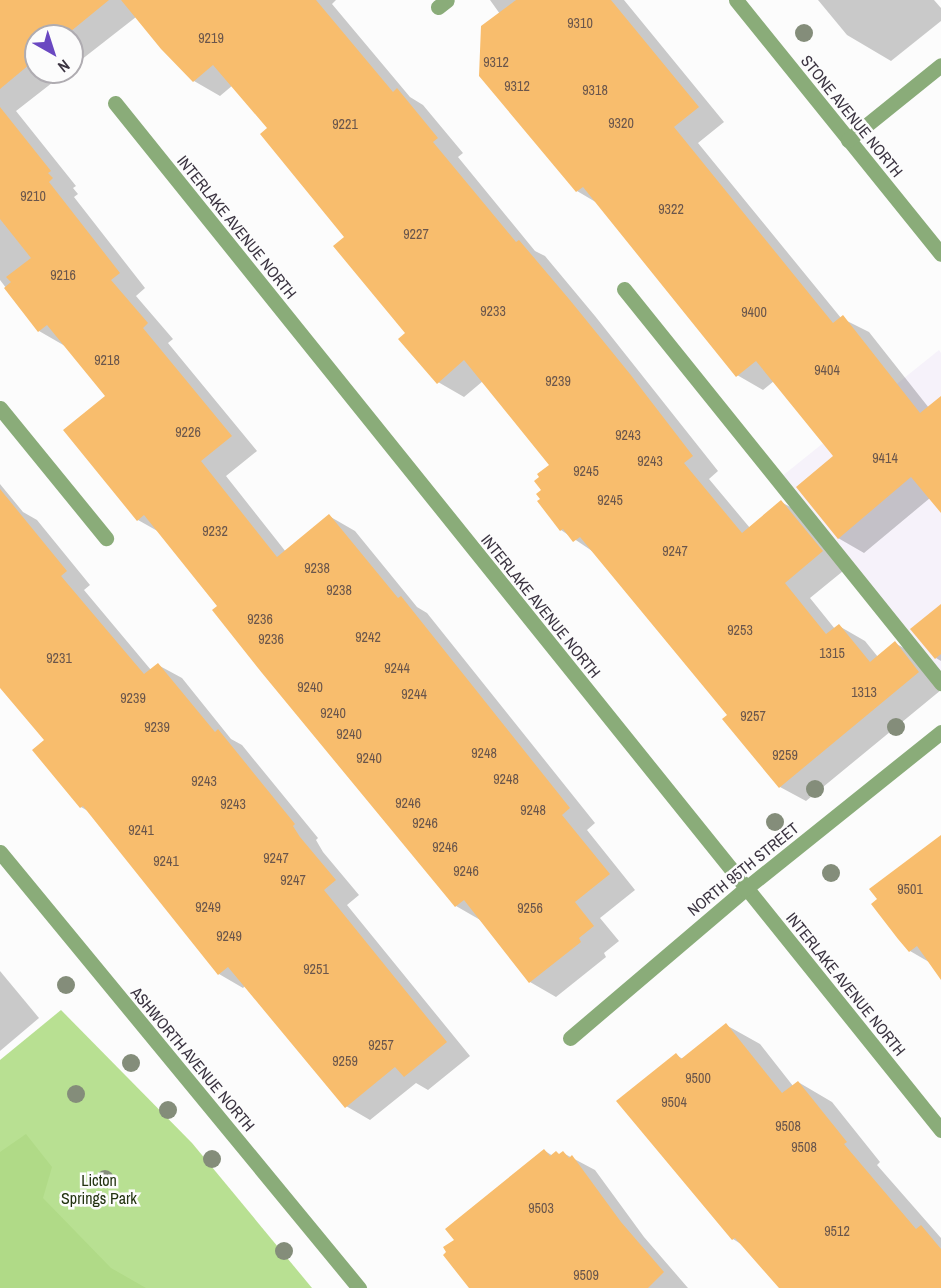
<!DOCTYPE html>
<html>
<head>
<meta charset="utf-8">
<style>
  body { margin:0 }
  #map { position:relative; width:941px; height:1288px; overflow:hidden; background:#fcfcfc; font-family:"Archivo Narrow",sans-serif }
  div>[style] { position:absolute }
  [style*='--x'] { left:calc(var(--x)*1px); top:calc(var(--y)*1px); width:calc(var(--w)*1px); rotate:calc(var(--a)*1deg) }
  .built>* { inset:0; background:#f6f2fa }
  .green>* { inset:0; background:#b8e092 }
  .forest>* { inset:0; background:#b0da87 }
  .shadow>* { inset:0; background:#0003 }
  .building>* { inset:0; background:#f8bd6d }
  .lane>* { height:15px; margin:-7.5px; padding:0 7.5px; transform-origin:7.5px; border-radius:7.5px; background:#8aac79 }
  .street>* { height:15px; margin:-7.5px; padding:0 7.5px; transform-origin:7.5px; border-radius:7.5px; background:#8aac79 }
  .trees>* { width:18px; height:18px; margin:-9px; border-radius:50%; background:#848d7a }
  span { translate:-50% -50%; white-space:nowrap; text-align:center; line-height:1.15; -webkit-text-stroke:5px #fcfcfc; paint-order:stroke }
  .number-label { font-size:14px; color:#6a564c }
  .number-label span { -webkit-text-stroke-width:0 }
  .street-label { font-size:16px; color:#3b3441 }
  .park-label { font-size:16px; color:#223210 }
  .north { position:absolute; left:24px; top:24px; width:60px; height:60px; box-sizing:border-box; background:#fcfcfc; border:2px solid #afacb1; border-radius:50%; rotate:141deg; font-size:16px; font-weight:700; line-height:24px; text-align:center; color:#3b3441 }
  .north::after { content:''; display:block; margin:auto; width:21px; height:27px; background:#6a48c1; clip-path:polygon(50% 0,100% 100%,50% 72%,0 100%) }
</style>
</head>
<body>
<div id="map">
  <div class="built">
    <div style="clip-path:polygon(939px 350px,941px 353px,941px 675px,776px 481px)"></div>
  </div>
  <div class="green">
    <div style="clip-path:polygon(61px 1010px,192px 1143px,312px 1288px,0 1288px,0 1060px)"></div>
  </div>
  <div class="forest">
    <div style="clip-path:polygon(26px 1134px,52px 1167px,43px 1198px,111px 1268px,146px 1288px,0 1288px,0 1152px)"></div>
  </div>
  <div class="shadow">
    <div style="clip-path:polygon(0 0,336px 0,332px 4px,410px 97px,423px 105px,463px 153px,458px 157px,535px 251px,545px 256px,595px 316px,718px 471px,709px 479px,750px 528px,781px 502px,807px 516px,848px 567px,810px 598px,835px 629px,839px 626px,865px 641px,878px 657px,895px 643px,921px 658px,941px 690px,806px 801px,780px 787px,729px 715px,595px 553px,561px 530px,543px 490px,552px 465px,483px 381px,464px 397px,438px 382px,346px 238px,269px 129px,233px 85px,220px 96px,194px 81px,136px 17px,72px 67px,72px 36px,36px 36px,36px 72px,66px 72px,16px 111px,76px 186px,73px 188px,78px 194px,74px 197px,145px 288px,136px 296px,173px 339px,168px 343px,257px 451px,226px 476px,286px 552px,329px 516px,355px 531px,417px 607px,427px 613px,595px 823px,587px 830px,635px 890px,600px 918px,619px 941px,604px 953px,606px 957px,556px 997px,530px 982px,482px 921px,456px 906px,263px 672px,219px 607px,161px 533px,138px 520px,108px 396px,65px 346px,39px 331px,0 280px)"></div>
    <div style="clip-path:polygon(490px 0,624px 0,724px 122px,698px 143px,841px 318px,869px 332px,929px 408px,941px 398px,941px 509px,930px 498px,864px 553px,838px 538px,835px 456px,774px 381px,763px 390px,737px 375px,599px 204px,577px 191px,500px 14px)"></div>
    <div style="clip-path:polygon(818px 0,934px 0,941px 8px,941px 21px,891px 61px,847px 35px)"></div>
    <div style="clip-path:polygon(0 484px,23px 512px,37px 520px,90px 585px,84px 590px,151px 670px,158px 665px,182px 678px,231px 739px,242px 745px,318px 838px,316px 840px,323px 852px,359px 895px,347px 905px,470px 1056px,428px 1090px,416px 1083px,370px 1120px,346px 1106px,245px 986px,243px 988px,219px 974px,88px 811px,81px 807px,46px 740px,0 686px)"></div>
    <div style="clip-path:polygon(941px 626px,941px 661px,936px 658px)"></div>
    <div style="clip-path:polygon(941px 837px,941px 969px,910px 951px,873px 905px)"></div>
    <div style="clip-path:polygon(0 971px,39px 1018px,0 1051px)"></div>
    <div style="clip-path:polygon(726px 1025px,760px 1044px,793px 1086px,798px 1082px,832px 1102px,880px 1162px,877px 1165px,941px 1238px,941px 1288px,781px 1288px,744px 1246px,733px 1239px,676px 1055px,683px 1059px)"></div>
    <div style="clip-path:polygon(545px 1151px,553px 1156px,563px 1153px,595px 1170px,644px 1237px,688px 1288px,470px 1288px)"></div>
  </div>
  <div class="building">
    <div style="clip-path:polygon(0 0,109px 0,65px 36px,36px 36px,36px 59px,0 89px)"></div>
    <div style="clip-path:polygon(121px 0,316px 0,393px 92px,397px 88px,438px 138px,433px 142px,516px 242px,519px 240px,569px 299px,630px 374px,693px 456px,684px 463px,742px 533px,781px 500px,823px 551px,785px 583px,826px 634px,839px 624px,870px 662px,895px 641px,919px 672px,779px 788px,722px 719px,727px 715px,580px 537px,573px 542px,563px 529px,560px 531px,537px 501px,540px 499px,536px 494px,541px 490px,534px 481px,539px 477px,537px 474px,549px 465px,464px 360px,437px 384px,398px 339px,405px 333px,333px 246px,344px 237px,260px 134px,267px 128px,213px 65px,193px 82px,161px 49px)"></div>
    <div style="clip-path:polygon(516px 0,611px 0,699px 107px,674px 127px,833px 323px,843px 315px,920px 413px,941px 396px,941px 513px,911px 477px,838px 539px,796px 487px,833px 456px,756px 361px,736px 377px,583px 187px,576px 192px,479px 76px,481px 26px)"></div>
    <div style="clip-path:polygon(0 107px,51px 171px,48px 173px,53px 178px,49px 182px,120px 273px,111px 280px,148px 323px,143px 328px,232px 436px,201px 461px,277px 557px,329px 514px,398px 598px,401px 596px,570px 808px,562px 815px,610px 874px,575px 902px,594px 926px,579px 938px,581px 942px,529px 983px,464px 900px,455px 907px,262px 673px,212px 610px,217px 606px,144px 515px,137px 521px,63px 430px,105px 396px,47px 325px,38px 332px,4px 288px,11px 282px,6px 277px,31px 258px,0 219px)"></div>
    <div style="clip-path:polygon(0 489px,67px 571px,61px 576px,144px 674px,158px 663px,215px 732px,218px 729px,295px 824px,293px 826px,300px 837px,336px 880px,324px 890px,447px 1042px,404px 1077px,395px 1067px,345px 1108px,228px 967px,218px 975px,83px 806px,80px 808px,32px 750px,44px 740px,0 688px)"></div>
    <div style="clip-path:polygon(941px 604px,941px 654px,935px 659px,910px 629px)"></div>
    <div style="clip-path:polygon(941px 835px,941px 980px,917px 946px,909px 952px,898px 939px,871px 904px,877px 899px,869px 889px)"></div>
    <div style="clip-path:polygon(726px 1023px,782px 1093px,798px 1081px,847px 1142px,844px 1144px,916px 1229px,921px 1225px,941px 1249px,941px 1288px,779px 1288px,735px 1238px,732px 1240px,616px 1101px,676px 1053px,681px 1059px)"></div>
    <div style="clip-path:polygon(544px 1149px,550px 1156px,556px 1151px,559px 1154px,563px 1151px,569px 1158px,572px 1155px,621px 1222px,664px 1272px,648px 1288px,469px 1288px,443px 1255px,446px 1252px,443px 1247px,454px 1240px,445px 1229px)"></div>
  </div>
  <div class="lane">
    <div style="--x:438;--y:7;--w:11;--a:-38"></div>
    <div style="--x:624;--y:289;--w:506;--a:51.18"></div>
    <div style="--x:0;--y:408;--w:168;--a:50.8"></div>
  </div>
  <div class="street">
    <div style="--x:736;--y:0;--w:326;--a:51.1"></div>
    <div style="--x:115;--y:103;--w:1318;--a:51.19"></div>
    <div style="--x:848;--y:140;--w:119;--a:-38.9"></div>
    <div style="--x:0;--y:852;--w:565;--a:50.53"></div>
    <div style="--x:570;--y:1038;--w:230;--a:-40.4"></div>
    <div style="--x:745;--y:889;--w:251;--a:-38.7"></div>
  </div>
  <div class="trees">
    <div style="left:804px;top:33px"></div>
    <div style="left:896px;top:727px"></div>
    <div style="left:815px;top:789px"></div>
    <div style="left:775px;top:822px"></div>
    <div style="left:831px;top:873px"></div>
    <div style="left:66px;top:985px"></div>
    <div style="left:131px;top:1063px"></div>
    <div style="left:76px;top:1094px"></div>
    <div style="left:168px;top:1110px"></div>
    <div style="left:212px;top:1159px"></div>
    <div style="left:105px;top:1179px"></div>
    <div style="left:284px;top:1251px"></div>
  </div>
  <div class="number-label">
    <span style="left:580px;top:23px">9310</span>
    <span style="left:211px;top:38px">9219</span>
    <span style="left:496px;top:62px">9312</span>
    <span style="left:517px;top:86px">9312</span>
    <span style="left:595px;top:90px">9318</span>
    <span style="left:621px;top:123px">9320</span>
    <span style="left:345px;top:124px">9221</span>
    <span style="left:33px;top:196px">9210</span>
    <span style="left:671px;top:209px">9322</span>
    <span style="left:416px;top:234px">9227</span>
    <span style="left:63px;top:275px">9216</span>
    <span style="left:493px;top:311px">9233</span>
    <span style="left:754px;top:312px">9400</span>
    <span style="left:107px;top:360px">9218</span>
    <span style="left:827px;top:370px">9404</span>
    <span style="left:558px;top:381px">9239</span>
    <span style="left:188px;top:432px">9226</span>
    <span style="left:628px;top:435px">9243</span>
    <span style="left:885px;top:458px">9414</span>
    <span style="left:650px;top:461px">9243</span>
    <span style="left:586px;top:471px">9245</span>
    <span style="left:610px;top:500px">9245</span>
    <span style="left:215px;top:531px">9232</span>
    <span style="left:675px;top:551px">9247</span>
    <span style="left:317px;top:568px">9238</span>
    <span style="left:339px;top:590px">9238</span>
    <span style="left:260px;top:619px">9236</span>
    <span style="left:740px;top:630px">9253</span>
    <span style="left:368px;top:637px">9242</span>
    <span style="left:271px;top:639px">9236</span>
    <span style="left:832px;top:653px">1315</span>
    <span style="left:59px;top:658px">9231</span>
    <span style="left:397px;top:668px">9244</span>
    <span style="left:310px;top:687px">9240</span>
    <span style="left:864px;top:692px">1313</span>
    <span style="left:414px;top:694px">9244</span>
    <span style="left:133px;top:698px">9239</span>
    <span style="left:333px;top:713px">9240</span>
    <span style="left:753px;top:716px">9257</span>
    <span style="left:157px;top:727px">9239</span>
    <span style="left:349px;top:734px">9240</span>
    <span style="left:484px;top:753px">9248</span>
    <span style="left:785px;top:755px">9259</span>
    <span style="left:369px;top:758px">9240</span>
    <span style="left:506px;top:779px">9248</span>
    <span style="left:204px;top:781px">9243</span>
    <span style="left:408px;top:803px">9246</span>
    <span style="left:233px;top:804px">9243</span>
    <span style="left:533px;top:810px">9248</span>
    <span style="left:425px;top:823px">9246</span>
    <span style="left:141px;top:830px">9241</span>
    <span style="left:445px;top:847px">9246</span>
    <span style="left:276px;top:858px">9247</span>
    <span style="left:166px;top:861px">9241</span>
    <span style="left:466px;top:871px">9246</span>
    <span style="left:293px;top:880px">9247</span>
    <span style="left:910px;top:889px">9501</span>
    <span style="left:208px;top:907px">9249</span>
    <span style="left:530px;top:908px">9256</span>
    <span style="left:229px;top:936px">9249</span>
    <span style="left:316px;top:969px">9251</span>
    <span style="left:381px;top:1045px">9257</span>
    <span style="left:345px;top:1061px">9259</span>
    <span style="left:698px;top:1078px">9500</span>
    <span style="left:674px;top:1102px">9504</span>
    <span style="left:788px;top:1126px">9508</span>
    <span style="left:804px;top:1147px">9508</span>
    <span style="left:541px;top:1208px">9503</span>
    <span style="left:837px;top:1231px">9512</span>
    <span style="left:586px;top:1275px">9509</span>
  </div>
  <div class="street-label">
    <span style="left:852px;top:116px;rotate:51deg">STONE AVENUE NORTH</span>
    <span style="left:237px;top:227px;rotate:51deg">INTERLAKE AVENUE NORTH</span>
    <span style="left:541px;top:606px;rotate:51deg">INTERLAKE AVENUE NORTH</span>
    <span style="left:743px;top:869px;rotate:-39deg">NORTH 95TH STREET</span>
    <span style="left:846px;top:984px;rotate:51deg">INTERLAKE AVENUE NORTH</span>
    <span style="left:193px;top:1059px;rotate:50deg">ASHWORTH AVENUE NORTH</span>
  </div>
  <div class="park-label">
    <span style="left:99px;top:1189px">Licton<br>Springs Park</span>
  </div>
  <div class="north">N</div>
</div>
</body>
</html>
